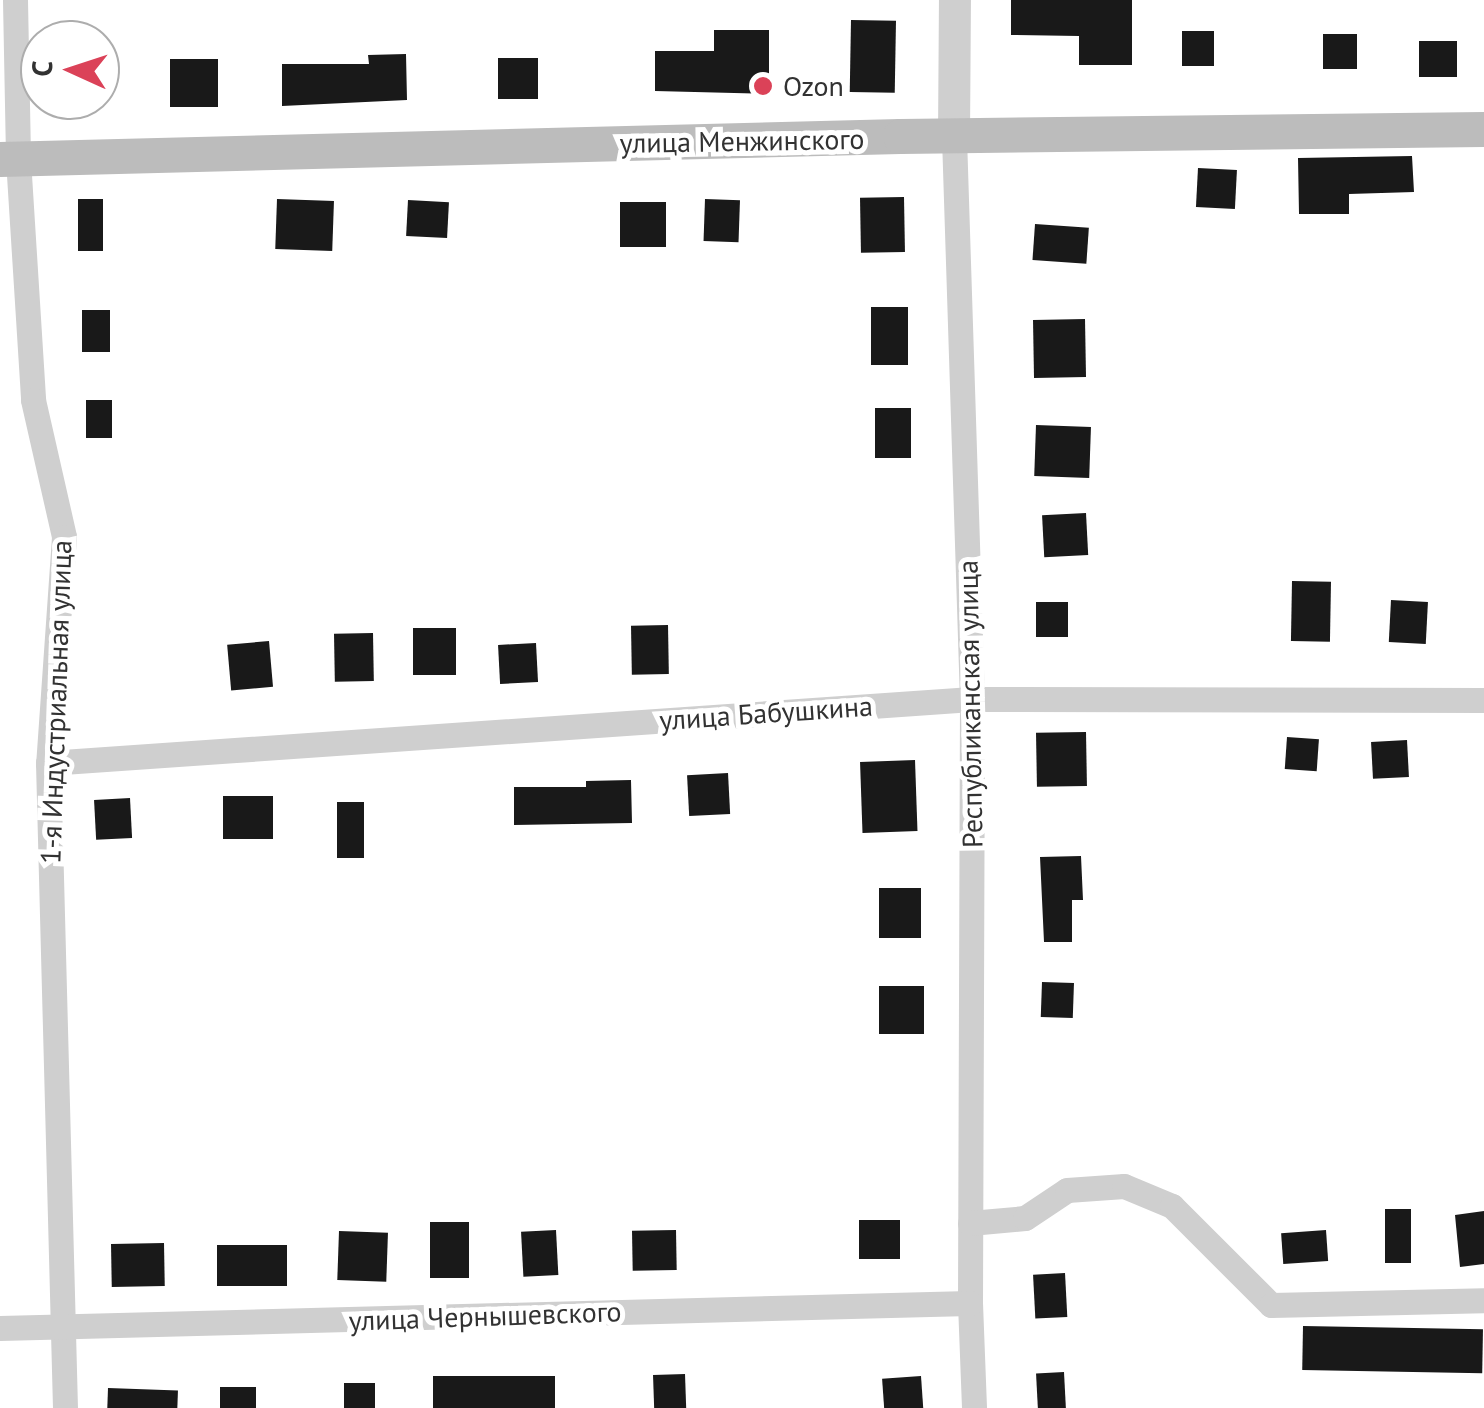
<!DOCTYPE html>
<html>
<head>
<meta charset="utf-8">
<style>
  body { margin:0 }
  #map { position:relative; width:1484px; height:1408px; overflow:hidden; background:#fff; font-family:"PT Sans",sans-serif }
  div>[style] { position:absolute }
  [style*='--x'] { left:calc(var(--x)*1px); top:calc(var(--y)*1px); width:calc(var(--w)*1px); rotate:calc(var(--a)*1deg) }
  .building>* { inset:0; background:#191919; transform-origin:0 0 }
  .minor>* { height:25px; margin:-12.5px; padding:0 12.5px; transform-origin:12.5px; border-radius:12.5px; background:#cfcfcf }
  .tertiary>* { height:32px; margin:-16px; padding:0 16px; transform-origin:16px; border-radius:16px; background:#cfcfcf }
  .secondary>* { height:35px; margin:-17.5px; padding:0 17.5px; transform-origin:17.5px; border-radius:17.5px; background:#bcbcbc }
  .dots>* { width:28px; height:28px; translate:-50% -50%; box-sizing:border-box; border:5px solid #fff; border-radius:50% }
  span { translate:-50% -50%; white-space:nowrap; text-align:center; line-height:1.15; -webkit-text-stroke:10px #fff; paint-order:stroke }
  .poi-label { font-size:28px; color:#323232 }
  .left { translate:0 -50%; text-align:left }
  .street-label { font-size:28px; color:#323232 }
  .north { position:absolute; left:20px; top:20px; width:100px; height:100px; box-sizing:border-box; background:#fff; border:2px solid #adadad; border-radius:50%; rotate:273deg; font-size:28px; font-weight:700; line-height:40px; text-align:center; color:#323232 }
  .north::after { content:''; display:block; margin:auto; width:35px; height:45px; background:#db4258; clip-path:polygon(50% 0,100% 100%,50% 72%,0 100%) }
</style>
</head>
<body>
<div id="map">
  <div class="building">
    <div style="clip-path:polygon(1011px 0,1132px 0,1132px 65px,1079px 65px,1079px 36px,1011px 35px)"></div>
    <div style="left:851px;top:20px;width:45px;height:72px;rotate:1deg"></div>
    <div style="clip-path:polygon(714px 30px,769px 30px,769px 94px,655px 91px,655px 51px,714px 51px)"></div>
    <div style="left:1182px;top:31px;width:32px;height:35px"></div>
    <div style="left:1323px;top:34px;width:34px;height:35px"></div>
    <div style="left:1419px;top:41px;width:38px;height:36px"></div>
    <div style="clip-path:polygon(406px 54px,407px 100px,282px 106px,282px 64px,369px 64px,368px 55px)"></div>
    <div style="left:498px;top:58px;width:40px;height:41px"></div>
    <div style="left:218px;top:59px;width:48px;height:48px;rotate:90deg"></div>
    <div style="clip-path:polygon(1412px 156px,1414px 192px,1349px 194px,1349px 214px,1299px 214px,1298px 158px)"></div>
    <div style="left:1198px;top:168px;width:39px;height:39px;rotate:3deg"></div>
    <div style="left:904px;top:197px;width:55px;height:44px;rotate:89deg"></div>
    <div style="left:78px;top:199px;width:25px;height:52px"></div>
    <div style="left:277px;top:199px;width:57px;height:50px;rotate:2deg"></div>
    <div style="left:705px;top:199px;width:35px;height:42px;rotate:2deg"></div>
    <div style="left:408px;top:200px;width:41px;height:36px;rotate:3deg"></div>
    <div style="left:620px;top:202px;width:46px;height:45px"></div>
    <div style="left:1035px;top:224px;width:54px;height:36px;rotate:4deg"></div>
    <div style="left:871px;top:307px;width:37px;height:58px"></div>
    <div style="left:82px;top:310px;width:28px;height:42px"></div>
    <div style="left:1085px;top:319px;width:58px;height:52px;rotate:89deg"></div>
    <div style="left:86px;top:400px;width:26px;height:38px"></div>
    <div style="left:875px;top:408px;width:36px;height:50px"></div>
    <div style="left:1036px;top:425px;width:55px;height:51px;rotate:2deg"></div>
    <div style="left:1086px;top:513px;width:42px;height:44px;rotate:87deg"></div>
    <div style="left:1292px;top:581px;width:39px;height:60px;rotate:1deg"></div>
    <div style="left:1391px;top:600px;width:37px;height:42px;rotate:3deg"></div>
    <div style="left:1036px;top:602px;width:32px;height:35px"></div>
    <div style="left:668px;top:625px;width:49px;height:37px;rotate:89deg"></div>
    <div style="left:456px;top:628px;width:47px;height:43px;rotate:90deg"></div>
    <div style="left:373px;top:633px;width:48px;height:39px;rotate:89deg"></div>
    <div style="left:269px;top:641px;width:46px;height:42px;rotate:85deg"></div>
    <div style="left:536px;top:643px;width:39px;height:38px;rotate:87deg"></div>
    <div style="left:1086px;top:732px;width:54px;height:50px;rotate:89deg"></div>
    <div style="left:1287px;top:737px;width:32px;height:32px;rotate:4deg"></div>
    <div style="left:1407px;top:740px;width:37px;height:36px;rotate:87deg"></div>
    <div style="left:915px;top:760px;width:71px;height:55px;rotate:88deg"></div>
    <div style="left:728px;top:773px;width:41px;height:41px;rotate:87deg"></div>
    <div style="clip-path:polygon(631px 780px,632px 823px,514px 825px,514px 787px,586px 787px,586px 781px)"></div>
    <div style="left:223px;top:796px;width:50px;height:43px"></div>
    <div style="left:130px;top:798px;width:40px;height:36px;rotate:87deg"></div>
    <div style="left:337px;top:802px;width:27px;height:56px"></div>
    <div style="clip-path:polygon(1081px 856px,1083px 900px,1072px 900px,1072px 942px,1044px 942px,1040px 857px)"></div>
    <div style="left:921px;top:888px;width:50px;height:42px;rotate:90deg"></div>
    <div style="left:1042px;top:982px;width:32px;height:35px;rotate:2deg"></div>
    <div style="left:879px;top:986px;width:45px;height:48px"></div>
    <div style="left:1385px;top:1209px;width:26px;height:54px"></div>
    <div style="clip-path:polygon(1484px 1211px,1484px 1264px,1460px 1267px,1455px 1215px)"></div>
    <div style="left:859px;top:1220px;width:41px;height:39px"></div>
    <div style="left:430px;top:1222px;width:39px;height:56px"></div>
    <div style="left:556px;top:1230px;width:45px;height:35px;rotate:87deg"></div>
    <div style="left:676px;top:1230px;width:40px;height:44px;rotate:89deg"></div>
    <div style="left:1326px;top:1230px;width:31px;height:45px;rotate:86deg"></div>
    <div style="left:339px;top:1231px;width:49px;height:49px;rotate:2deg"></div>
    <div style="left:164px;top:1243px;width:43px;height:53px;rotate:89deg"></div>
    <div style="left:287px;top:1245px;width:41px;height:70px;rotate:90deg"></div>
    <div style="left:1065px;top:1273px;width:44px;height:32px;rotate:87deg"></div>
    <div style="left:1303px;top:1326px;width:180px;height:44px;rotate:1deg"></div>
    <div style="left:1064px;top:1372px;width:36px;height:28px;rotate:87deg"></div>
    <div style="left:685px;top:1374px;width:34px;height:32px;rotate:88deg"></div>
    <div style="left:433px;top:1376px;width:122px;height:32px"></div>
    <div style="left:921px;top:1376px;width:32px;height:39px;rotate:86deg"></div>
    <div style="left:375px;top:1383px;width:25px;height:31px;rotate:90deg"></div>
    <div style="left:220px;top:1387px;width:36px;height:21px"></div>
    <div style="left:108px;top:1388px;width:70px;height:20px;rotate:2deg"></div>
  </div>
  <div class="minor">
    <div style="--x:15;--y:0;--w:159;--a:88.9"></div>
    <div style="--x:18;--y:159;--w:241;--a:86.4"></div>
    <div style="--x:33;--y:400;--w:140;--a:77.2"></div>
    <div style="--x:64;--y:537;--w:227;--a:94"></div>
    <div style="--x:48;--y:763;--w:645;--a:88.49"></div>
    <div style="--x:954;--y:137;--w:562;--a:88.17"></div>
    <div style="--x:972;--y:699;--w:604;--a:90.19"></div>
    <div style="--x:970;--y:1303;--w:105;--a:87.8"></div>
    <div style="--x:48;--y:763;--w:926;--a:-3.96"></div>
    <div style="--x:972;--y:699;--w:512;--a:0.11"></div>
    <div style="--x:970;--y:1223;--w:55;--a:-5.2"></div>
    <div style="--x:1025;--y:1218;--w:50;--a:-33.7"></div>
    <div style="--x:1067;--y:1190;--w:57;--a:-4"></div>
    <div style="--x:1124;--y:1186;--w:52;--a:22.6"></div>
    <div style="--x:1172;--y:1206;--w:140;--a:45"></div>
    <div style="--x:1271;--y:1305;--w:213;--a:-1.3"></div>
    <div style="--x:0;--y:1328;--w:970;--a:-1.48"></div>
  </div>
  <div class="tertiary">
    <div style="--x:954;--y:137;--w:137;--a:-89.6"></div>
  </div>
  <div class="secondary">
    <div style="--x:0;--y:159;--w:900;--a:-1.46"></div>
    <div style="--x:900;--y:136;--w:584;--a:-0.69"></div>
  </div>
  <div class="dots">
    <div style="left:763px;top:86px;background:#db4258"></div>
  </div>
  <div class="poi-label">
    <span class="left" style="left:783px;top:86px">Ozon</span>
  </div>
  <div class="street-label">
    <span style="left:742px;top:141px;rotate:-1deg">улица Менжинского</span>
    <span style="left:56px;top:702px;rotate:-88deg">1-я Индустриальная улица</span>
    <span style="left:970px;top:704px;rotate:-91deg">Республиканская улица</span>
    <span style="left:766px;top:713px;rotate:-4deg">улица Бабушкина</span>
    <span style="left:485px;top:1316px;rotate:-2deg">улица Чернышевского</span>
  </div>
  <div class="north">С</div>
</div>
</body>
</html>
